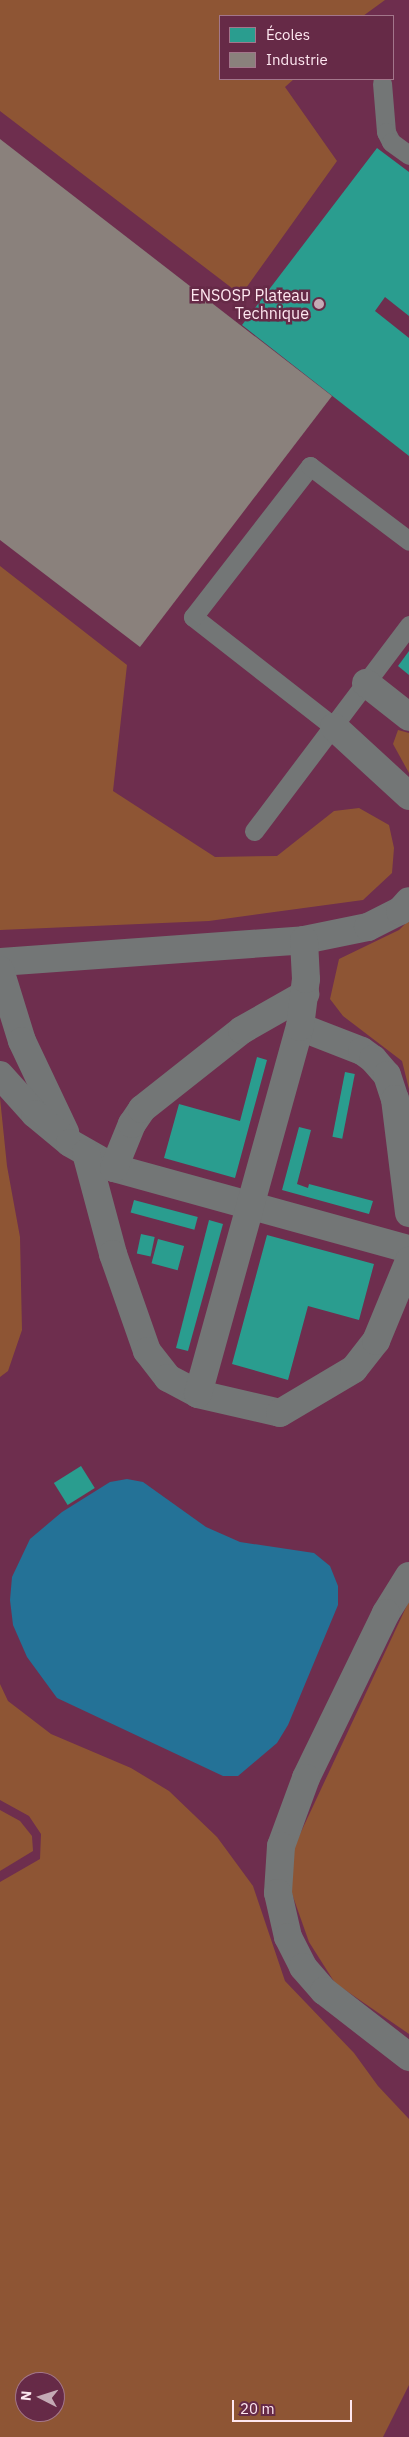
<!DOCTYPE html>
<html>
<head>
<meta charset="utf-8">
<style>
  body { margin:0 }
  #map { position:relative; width:409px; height:2437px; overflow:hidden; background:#583848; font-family:"IBM Plex Sans",sans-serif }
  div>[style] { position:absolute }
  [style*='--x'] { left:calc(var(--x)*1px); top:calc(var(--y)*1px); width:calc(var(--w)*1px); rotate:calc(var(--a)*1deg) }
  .built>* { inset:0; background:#6e2e4e }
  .green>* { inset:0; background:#8e5534 }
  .water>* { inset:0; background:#247297 }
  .schools>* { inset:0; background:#2a9d8f; transform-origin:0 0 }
  .industry>* { inset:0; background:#8a817c }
  .service>* { height:19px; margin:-9.5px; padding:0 9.5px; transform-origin:9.5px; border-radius:9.5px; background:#737676 }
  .minor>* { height:28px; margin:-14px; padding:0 14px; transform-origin:14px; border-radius:14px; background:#737676 }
  .dots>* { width:14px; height:14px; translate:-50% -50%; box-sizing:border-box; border:2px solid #662a47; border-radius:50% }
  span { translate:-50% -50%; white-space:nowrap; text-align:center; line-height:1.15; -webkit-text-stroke:5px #662a47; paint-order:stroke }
  .poi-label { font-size:16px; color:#fee7f0 }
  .right { translate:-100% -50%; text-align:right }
  .legend { position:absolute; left:219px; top:15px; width:175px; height:65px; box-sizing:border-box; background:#662a47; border:1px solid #a3768b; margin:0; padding:6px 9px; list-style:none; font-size:15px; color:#fee7f0 }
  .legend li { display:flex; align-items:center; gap:10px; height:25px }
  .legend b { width:25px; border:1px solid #a3768b }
  .north { position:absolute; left:15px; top:2372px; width:50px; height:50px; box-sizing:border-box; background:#662a47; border:1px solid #a3768b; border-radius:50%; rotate:275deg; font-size:14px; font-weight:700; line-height:20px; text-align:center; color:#fee7f0 }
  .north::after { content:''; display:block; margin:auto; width:18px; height:22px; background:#c4aab5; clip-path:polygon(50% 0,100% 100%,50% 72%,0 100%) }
  .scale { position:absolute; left:232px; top:2400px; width:120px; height:22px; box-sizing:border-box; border:2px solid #fee7f0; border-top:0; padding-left:6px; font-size:15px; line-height:18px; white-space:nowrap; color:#fee7f0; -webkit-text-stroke:4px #662a47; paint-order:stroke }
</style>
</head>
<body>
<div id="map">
  <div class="built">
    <div style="clip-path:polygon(evenodd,0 0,409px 0,409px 2437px,0 2437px,0 0,220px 16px,393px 16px,393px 79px,220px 79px,220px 16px,0 0,25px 2382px,55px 2382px,55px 2412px,25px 2412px,25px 2382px)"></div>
  </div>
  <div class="green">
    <div style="clip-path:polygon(0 0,385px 0,363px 16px,220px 16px,220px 79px,294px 79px,285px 87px,337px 161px,241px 295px,0 111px)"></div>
    <div style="clip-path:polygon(0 566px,127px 665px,113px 791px,215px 857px,277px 856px,334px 811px,359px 808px,389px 825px,394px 848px,392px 873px,363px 900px,209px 921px,0 930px)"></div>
    <div style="clip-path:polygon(398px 730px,409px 733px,409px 773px,393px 744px)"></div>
    <div style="clip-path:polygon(409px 920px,409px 1089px,402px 1061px,343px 1016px,330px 999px,339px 959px,399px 930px)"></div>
    <div style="clip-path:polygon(0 1098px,7px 1166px,20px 1237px,22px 1330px,8px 1371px,0 1377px)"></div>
    <div style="clip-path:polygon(409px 1601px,409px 2034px,335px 1983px,309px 1942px,291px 1891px,293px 1849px)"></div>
    <div style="clip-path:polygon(evenodd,0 1684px,8px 1701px,51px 1734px,131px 1768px,169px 1791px,217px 1837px,253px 1886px,285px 1981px,354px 2053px,378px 2086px,409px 2119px,409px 2385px,383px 2437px,0 2437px,0 1882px,40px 1859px,41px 1834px,29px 1816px,0 1800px,0 1684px,25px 2382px,55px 2382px,55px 2412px,25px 2412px,25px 2382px)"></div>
    <div style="clip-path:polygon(0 1810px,20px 1821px,32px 1836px,33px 1851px,0 1871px)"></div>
  </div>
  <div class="water">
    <div style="clip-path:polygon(127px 1479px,143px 1482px,206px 1527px,240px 1542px,314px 1553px,330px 1566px,338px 1586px,338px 1605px,288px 1725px,277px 1743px,238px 1776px,223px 1776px,57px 1698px,27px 1657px,13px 1625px,10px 1600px,12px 1577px,30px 1539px,62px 1512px,110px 1482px)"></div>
  </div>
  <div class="schools">
    <div style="clip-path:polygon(377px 148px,409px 172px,409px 316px,385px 297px,375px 311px,409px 338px,409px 456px,242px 325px)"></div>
    <div style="clip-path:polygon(409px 651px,409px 675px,398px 666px)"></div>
    <div style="clip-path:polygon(257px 1057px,267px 1060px,235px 1178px,164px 1158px,179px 1104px,240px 1121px)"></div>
    <div style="left:345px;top:1072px;width:10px;height:66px;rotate:11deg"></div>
    <div style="clip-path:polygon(299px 1127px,311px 1130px,297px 1184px,308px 1188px,309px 1184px,373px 1201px,369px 1214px,282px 1190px)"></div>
    <div style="left:134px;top:1200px;width:66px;height:13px;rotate:15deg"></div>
    <div style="clip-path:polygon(209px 1220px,223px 1224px,188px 1351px,176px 1348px)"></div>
    <div style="left:141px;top:1234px;width:14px;height:20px;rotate:12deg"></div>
    <div style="clip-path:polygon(267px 1235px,374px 1264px,359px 1320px,308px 1306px,288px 1380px,232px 1364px)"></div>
    <div style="left:158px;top:1239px;width:27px;height:25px;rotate:15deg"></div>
    <div style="left:81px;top:1466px;width:26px;height:32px;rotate:58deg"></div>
  </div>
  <div class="industry">
    <div style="clip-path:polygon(0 139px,332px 396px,140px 647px,0 540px)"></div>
  </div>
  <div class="service">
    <div style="--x:382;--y:83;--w:49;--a:85.3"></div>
    <div style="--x:386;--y:132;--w:11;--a:63"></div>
    <div style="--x:391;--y:142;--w:22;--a:36"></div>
    <div style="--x:334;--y:727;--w:179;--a:-142"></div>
    <div style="--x:193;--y:617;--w:191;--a:-52.2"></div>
    <div style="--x:310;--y:466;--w:124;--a:37.1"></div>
    <div style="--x:254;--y:831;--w:258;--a:-53"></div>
  </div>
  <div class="minor">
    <div style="--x:366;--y:683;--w:55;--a:38.3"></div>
    <div style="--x:334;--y:727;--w:102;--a:42.6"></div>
    <div style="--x:0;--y:962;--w:305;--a:-4.1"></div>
    <div style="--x:304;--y:940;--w:65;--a:-11.5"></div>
    <div style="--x:368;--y:927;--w:36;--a:-27"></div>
    <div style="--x:400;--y:911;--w:13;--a:-48"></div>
    <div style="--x:0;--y:970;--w:74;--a:72.8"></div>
    <div style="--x:22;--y:1041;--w:101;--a:64.7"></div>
    <div style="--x:300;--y:1027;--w:66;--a:21.2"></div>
    <div style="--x:362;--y:1051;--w:14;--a:36"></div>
    <div style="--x:373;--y:1059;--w:21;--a:49"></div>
    <div style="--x:387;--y:1075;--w:25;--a:72"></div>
    <div style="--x:395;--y:1099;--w:115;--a:83"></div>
    <div style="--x:0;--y:1075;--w:52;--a:48.1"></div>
    <div style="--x:35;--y:1114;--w:45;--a:39.6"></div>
    <div style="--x:70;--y:1143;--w:51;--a:29.6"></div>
    <div style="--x:114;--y:1168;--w:306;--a:15.4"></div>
    <div style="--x:86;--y:1153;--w:105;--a:75"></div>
    <div style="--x:113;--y:1254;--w:103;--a:70.7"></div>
    <div style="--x:147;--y:1351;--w:34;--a:52"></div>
    <div style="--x:168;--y:1378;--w:34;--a:28"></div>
    <div style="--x:198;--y:1394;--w:84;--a:13"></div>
    <div style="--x:280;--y:1413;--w:86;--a:-30.7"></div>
    <div style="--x:354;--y:1369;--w:36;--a:-52"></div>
    <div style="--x:376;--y:1341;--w:87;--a:-67.6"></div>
    <div style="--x:114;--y:1168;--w:48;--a:-67.8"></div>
    <div style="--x:132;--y:1124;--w:18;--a:-56"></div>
    <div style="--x:142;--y:1109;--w:127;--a:-38.3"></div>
    <div style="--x:242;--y:1030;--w:73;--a:-29.7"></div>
    <div style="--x:198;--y:1394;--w:381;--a:-74.5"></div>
    <div style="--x:300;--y:1027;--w:48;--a:-82.9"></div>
    <div style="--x:306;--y:979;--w:39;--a:-93"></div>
    <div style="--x:409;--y:1576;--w:44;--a:121.9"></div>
    <div style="--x:386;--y:1613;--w:183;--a:115.9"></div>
    <div style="--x:306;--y:1778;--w:72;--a:110.2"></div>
    <div style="--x:281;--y:1846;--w:47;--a:93.7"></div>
    <div style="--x:278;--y:1893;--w:45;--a:77.2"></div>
    <div style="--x:288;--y:1937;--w:34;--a:63"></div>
    <div style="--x:303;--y:1967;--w:32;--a:49"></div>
    <div style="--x:324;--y:1991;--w:108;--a:37.8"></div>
  </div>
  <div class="dots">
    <div style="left:319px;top:304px;background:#c4aab5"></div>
  </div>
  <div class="poi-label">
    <span class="right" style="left:309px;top:304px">ENSOSP Plateau<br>Technique</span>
  </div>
  <ul class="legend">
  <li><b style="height:14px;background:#2a9d8f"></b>Écoles</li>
  <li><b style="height:14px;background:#8a817c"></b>Industrie</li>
  </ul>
  <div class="north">N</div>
  <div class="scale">20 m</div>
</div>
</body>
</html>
